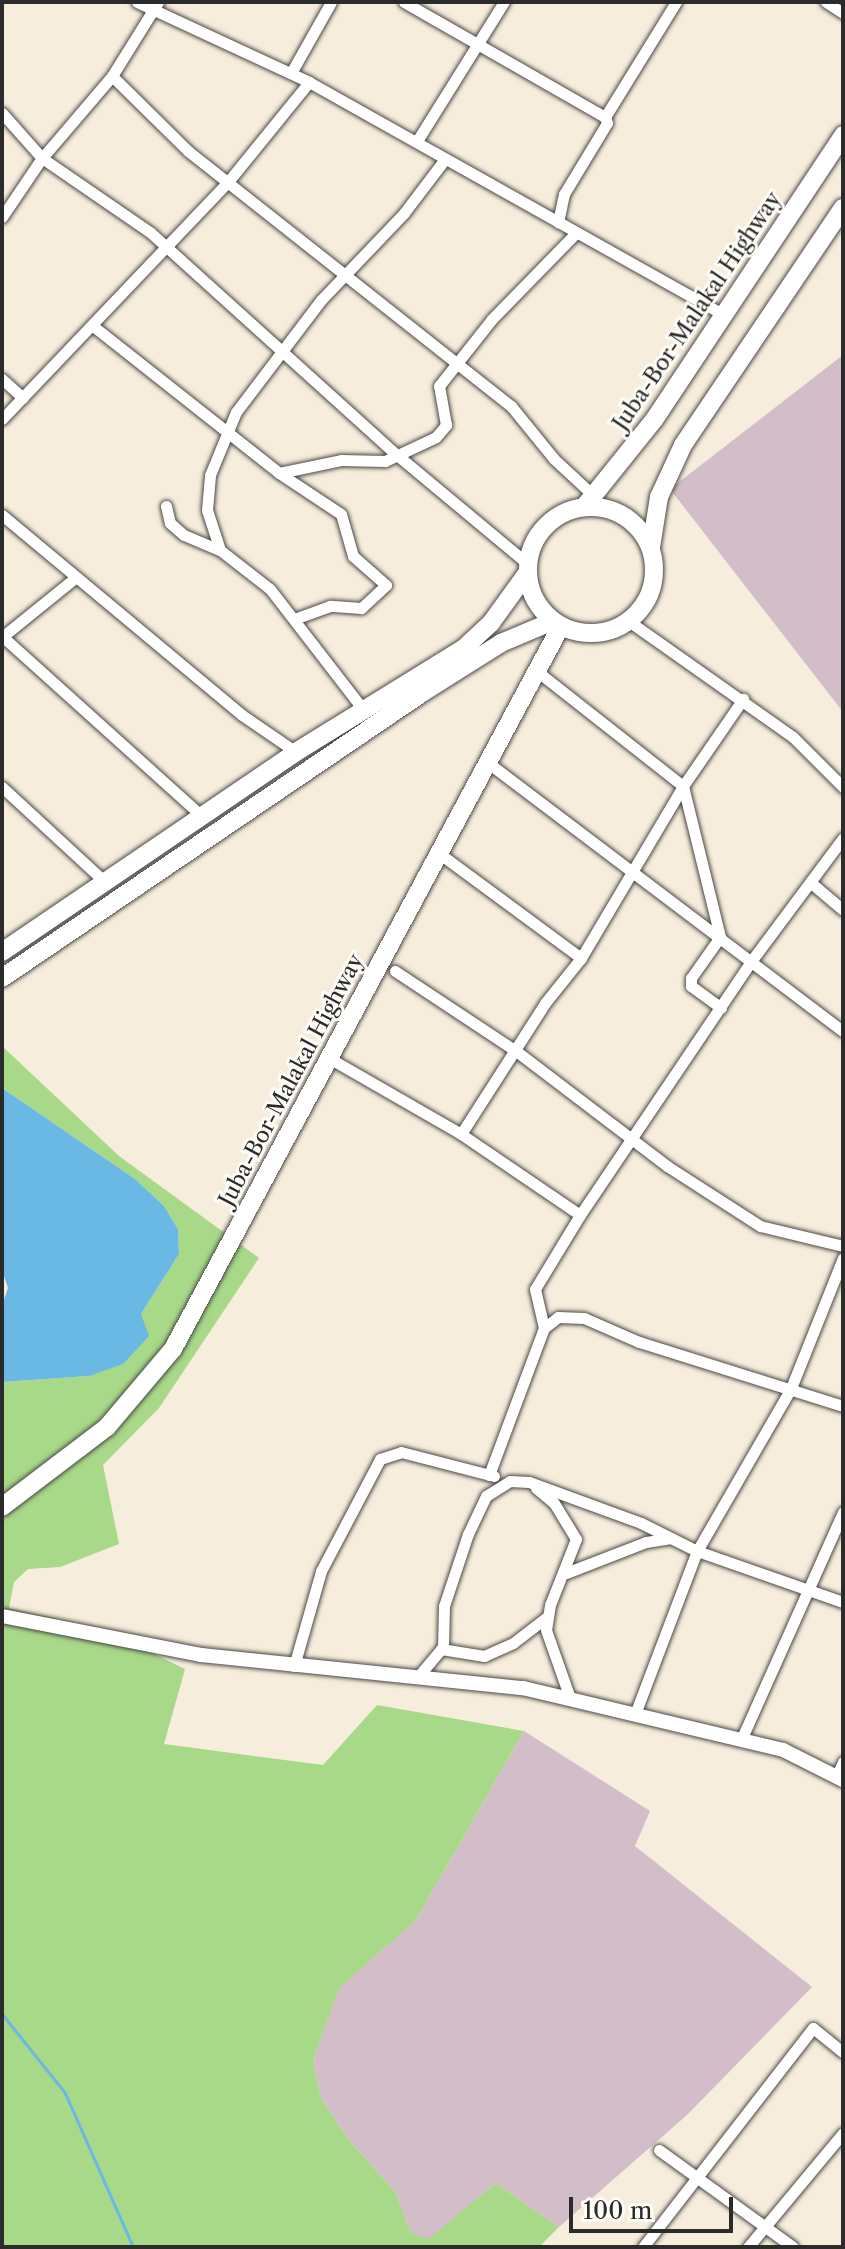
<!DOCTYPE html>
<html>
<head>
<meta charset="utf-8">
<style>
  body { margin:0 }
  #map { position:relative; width:845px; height:2249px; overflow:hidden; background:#f7eddc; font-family:"Libre Caslon Text",serif }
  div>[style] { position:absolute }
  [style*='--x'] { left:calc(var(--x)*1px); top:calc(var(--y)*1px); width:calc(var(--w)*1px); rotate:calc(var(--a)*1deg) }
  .industrial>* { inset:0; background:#d2bdc8 }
  .green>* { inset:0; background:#a7d988 }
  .water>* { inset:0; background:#6ab8e4 }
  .stream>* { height:3px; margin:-1.5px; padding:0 1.5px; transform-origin:1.5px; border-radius:1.5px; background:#6ab8e4 }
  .roads { filter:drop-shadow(0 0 2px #4a4846) drop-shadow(0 0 2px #4a4846) }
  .minor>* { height:11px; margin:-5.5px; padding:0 5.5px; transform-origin:5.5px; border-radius:5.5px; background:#fff }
  .tertiary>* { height:14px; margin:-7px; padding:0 7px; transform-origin:7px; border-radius:7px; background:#fff }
  .primary>* { height:18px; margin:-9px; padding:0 9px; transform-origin:9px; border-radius:9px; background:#fff }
  .trunk>* { height:18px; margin:-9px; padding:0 9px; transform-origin:9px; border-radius:9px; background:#fff }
  .trunk>.ring { margin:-9px; padding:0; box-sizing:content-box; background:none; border:18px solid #fff; border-radius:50% }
  span { translate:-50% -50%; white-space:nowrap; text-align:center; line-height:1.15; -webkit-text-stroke:6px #fdfcf7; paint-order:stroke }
  .street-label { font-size:22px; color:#2b2b2b }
  .frame { position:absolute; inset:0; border:4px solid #2b2b2b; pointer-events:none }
  .scale { position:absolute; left:569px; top:2197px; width:164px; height:36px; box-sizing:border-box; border:4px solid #2b2b2b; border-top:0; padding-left:10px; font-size:24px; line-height:28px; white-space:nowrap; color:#2b2b2b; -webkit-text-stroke:6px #fdfcf7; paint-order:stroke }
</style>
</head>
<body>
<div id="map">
  <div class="industrial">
    <div style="clip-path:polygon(843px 355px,843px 712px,670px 489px)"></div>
    <div style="clip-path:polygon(524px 1731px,650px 1811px,635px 1846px,812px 1987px,687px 2115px,559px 2227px,496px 2183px,428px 2240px,411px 2233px,396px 2193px,348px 2139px,321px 2098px,313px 2061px,339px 1987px,416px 1920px)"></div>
  </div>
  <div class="green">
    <div style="clip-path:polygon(2px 1046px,119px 1156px,259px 1258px,159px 1408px,103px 1465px,119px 1544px,60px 1567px,28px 1569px,14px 1582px,9px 1608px,105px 1630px,185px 1669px,164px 1744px,323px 1765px,377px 1705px,524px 1731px,416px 1920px,339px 1988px,313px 2061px,321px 2098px,348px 2139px,396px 2193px,411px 2233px,428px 2239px,496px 2183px,559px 2227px,539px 2247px,2px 2247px,2px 1382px,89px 1376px,141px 1314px,179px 1254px,178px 1229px,164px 1206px,135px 1179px,2px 1088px)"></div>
  </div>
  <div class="water">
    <div style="clip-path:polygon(2px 1088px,135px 1179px,164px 1206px,178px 1229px,179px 1254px,141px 1314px,149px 1336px,123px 1364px,89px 1376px,2px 1382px,2px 1305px,8px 1288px,2px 1270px)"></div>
  </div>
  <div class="stream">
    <div style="--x:2;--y:2014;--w:101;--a:51.4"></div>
    <div style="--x:65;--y:2093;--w:168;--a:66.2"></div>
  </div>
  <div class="roads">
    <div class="minor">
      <div style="--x:137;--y:2;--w:190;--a:24.9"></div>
      <div style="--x:309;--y:82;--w:474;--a:29.3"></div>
      <div style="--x:404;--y:2;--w:232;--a:29.8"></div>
      <div style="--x:605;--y:117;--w:6;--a:72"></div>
      <div style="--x:607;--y:123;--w:83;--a:121.2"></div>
      <div style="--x:564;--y:194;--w:29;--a:102"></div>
      <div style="--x:826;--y:2;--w:20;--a:33"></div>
      <div style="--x:291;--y:73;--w:81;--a:-60.6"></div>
      <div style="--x:112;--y:76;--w:107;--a:44.6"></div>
      <div style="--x:188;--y:151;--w:412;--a:38.3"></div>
      <div style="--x:511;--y:406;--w:68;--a:50.9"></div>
      <div style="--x:554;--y:459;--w:56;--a:42.8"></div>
      <div style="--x:2;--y:113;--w:60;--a:48.4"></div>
      <div style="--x:42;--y:158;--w:132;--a:34.5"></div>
      <div style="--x:151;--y:233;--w:331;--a:42.1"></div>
      <div style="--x:397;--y:455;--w:170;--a:39.8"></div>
      <div style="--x:605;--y:117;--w:135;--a:-58.3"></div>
      <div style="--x:417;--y:141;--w:164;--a:-58"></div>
      <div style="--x:2;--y:217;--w:71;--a:-55.9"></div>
      <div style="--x:42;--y:158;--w:108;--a:-49.5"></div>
      <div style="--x:112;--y:76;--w:87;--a:-58.1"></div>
      <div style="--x:93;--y:326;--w:237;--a:38.3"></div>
      <div style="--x:279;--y:473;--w:63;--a:-11.8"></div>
      <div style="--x:341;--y:460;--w:44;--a:1.3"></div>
      <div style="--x:385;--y:461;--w:56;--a:-25.2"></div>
      <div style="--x:436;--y:437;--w:16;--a:-50"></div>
      <div style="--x:446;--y:425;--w:40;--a:-100"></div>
      <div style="--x:439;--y:386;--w:85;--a:-51.7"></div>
      <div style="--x:492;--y:319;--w:120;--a:-45.7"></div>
      <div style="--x:2;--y:379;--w:28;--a:42"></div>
      <div style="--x:2;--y:419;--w:326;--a:-46.4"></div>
      <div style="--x:227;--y:183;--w:130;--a:-50.9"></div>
      <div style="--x:279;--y:473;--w:74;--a:33.5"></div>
      <div style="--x:341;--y:514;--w:44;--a:74.1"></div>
      <div style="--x:353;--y:556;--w:44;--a:41.3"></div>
      <div style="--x:386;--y:585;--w:34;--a:137"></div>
      <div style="--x:361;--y:608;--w:31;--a:-176"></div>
      <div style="--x:330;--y:606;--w:37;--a:160"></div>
      <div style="--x:166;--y:506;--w:17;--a:77"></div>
      <div style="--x:170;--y:523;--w:18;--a:41"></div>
      <div style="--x:184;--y:535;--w:39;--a:23"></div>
      <div style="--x:220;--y:550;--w:63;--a:38"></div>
      <div style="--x:270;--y:589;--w:155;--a:52.3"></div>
      <div style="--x:2;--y:515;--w:312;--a:39.8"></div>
      <div style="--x:242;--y:715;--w:65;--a:34.4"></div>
      <div style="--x:220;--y:550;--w:42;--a:-108"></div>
      <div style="--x:207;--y:510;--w:35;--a:-85"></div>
      <div style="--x:210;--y:475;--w:68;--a:-67.6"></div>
      <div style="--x:236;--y:412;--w:141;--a:-52.8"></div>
      <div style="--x:321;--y:300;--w:120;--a:-46.3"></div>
      <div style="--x:404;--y:213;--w:68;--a:-52.8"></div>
      <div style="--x:630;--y:622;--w:199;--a:35.2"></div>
      <div style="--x:793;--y:737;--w:71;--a:45"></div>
      <div style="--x:2;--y:637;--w:95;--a:-39"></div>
      <div style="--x:3;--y:637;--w:269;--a:42"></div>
      <div style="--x:538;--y:672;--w:184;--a:38.2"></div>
      <div style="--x:683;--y:786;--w:155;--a:76.2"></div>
      <div style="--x:720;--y:937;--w:50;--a:125.3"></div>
      <div style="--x:691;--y:978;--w:8;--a:90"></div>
      <div style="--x:691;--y:986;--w:37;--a:36"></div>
      <div style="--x:487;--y:762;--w:446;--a:37.1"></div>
      <div style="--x:2;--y:787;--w:142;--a:42.7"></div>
      <div style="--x:440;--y:854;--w:175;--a:36.4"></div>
      <div style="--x:810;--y:882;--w:43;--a:40.3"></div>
      <div style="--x:395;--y:971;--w:145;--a:33.5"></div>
      <div style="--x:516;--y:1051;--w:190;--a:37.3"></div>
      <div style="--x:667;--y:1166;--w:111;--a:32.8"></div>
      <div style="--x:760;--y:1226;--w:85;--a:13.5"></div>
      <div style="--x:329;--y:1058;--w:152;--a:29.9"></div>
      <div style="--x:461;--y:1134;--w:144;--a:34.2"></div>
      <div style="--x:580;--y:1215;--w:308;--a:-56"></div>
      <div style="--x:752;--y:960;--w:152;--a:-53.3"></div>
      <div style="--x:461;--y:1134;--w:156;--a:-57.3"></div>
      <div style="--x:545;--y:1003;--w:58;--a:-51.3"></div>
      <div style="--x:581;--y:958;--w:200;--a:-59.3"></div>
      <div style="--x:683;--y:786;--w:106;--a:-55.4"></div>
      <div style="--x:544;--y:1328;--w:40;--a:-103"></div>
      <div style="--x:535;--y:1289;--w:87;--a:-58.7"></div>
      <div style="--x:489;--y:1475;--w:157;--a:-69.5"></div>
      <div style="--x:544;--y:1328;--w:18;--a:-38"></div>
      <div style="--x:558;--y:1317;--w:26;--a:2"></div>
      <div style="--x:584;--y:1318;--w:60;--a:23.6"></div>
      <div style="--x:639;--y:1342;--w:214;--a:17.4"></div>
      <div style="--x:536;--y:1488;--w:23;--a:40"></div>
      <div style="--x:554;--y:1503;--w:42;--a:58.6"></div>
      <div style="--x:576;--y:1539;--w:71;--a:111.5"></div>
      <div style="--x:550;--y:1605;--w:25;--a:99"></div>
      <div style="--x:546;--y:1630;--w:72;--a:70.6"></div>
      <div style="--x:566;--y:1573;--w:86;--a:-21.2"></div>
      <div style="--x:646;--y:1542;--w:25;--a:-9"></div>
      <div style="--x:441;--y:1649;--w:44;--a:9.2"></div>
      <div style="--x:484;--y:1656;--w:32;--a:-24"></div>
      <div style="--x:513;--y:1643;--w:43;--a:-37.4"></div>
      <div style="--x:294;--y:1666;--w:99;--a:-74.1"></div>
      <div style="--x:321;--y:1571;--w:127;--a:-62.2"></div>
      <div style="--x:380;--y:1459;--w:22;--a:-18"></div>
      <div style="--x:401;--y:1452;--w:96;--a:14.5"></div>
      <div style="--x:421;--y:1673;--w:34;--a:-50"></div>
      <div style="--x:443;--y:1647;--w:41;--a:-88.6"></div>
      <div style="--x:444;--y:1606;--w:76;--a:-71.6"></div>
      <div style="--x:468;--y:1534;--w:42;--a:-64.7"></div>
      <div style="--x:486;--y:1496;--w:28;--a:-32"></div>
      <div style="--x:510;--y:1481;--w:19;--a:3"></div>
      <div style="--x:529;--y:1482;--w:119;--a:20.1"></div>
      <div style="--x:641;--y:1523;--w:63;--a:26.6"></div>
      <div style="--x:697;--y:1551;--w:155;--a:19.3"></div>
      <div style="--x:635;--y:1714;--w:174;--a:-69.2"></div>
      <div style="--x:697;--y:1551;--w:188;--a:-60"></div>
      <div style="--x:791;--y:1388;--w:140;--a:-68.2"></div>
      <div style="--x:741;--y:1740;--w:250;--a:-65.9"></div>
      <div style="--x:836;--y:1777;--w:17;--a:-65"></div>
      <div style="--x:659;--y:2150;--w:165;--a:35.9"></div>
      <div style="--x:643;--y:2247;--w:277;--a:-52.2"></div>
      <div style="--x:813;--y:2028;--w:38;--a:39"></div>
      <div style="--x:748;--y:2247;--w:148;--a:-50.2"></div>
    </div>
    <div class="tertiary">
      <div style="--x:2;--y:1616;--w:203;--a:11.1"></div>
      <div style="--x:201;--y:1655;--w:324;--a:5.9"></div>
      <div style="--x:523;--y:1688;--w:267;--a:13.4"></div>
      <div style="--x:783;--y:1750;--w:67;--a:26.6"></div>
    </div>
    <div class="primary">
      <div style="--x:2;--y:1507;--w:132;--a:-37.3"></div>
      <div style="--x:107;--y:1427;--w:102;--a:-49.8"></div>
      <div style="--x:173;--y:1349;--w:821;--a:-61.78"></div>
    </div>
    <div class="trunk">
      <div class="ring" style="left:528px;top:507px;width:108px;height:108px"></div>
      <div style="--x:584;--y:507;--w:112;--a:-51.2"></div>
      <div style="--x:654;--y:420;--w:342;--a:-56.4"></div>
      <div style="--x:651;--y:547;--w:51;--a:-80.9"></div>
      <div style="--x:659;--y:497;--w:57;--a:-65.2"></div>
      <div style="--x:683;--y:445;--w:286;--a:-56"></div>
      <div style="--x:2;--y:952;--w:356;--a:-34.2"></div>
      <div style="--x:296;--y:752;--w:196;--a:-31.7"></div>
      <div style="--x:463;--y:649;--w:38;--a:-43"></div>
      <div style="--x:491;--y:623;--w:62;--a:-54.2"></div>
      <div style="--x:2;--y:978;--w:508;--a:-34.16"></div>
      <div style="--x:422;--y:693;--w:93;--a:-32.3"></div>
      <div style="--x:501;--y:643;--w:56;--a:-22.9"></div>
    </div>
  </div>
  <div class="street-label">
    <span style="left:697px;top:311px;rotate:-56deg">Juba-Bor-Malakal Highway</span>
    <span style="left:291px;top:1080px;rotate:-62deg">Juba-Bor-Malakal Highway</span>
  </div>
  <div class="frame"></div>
  <div class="scale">100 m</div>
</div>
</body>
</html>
